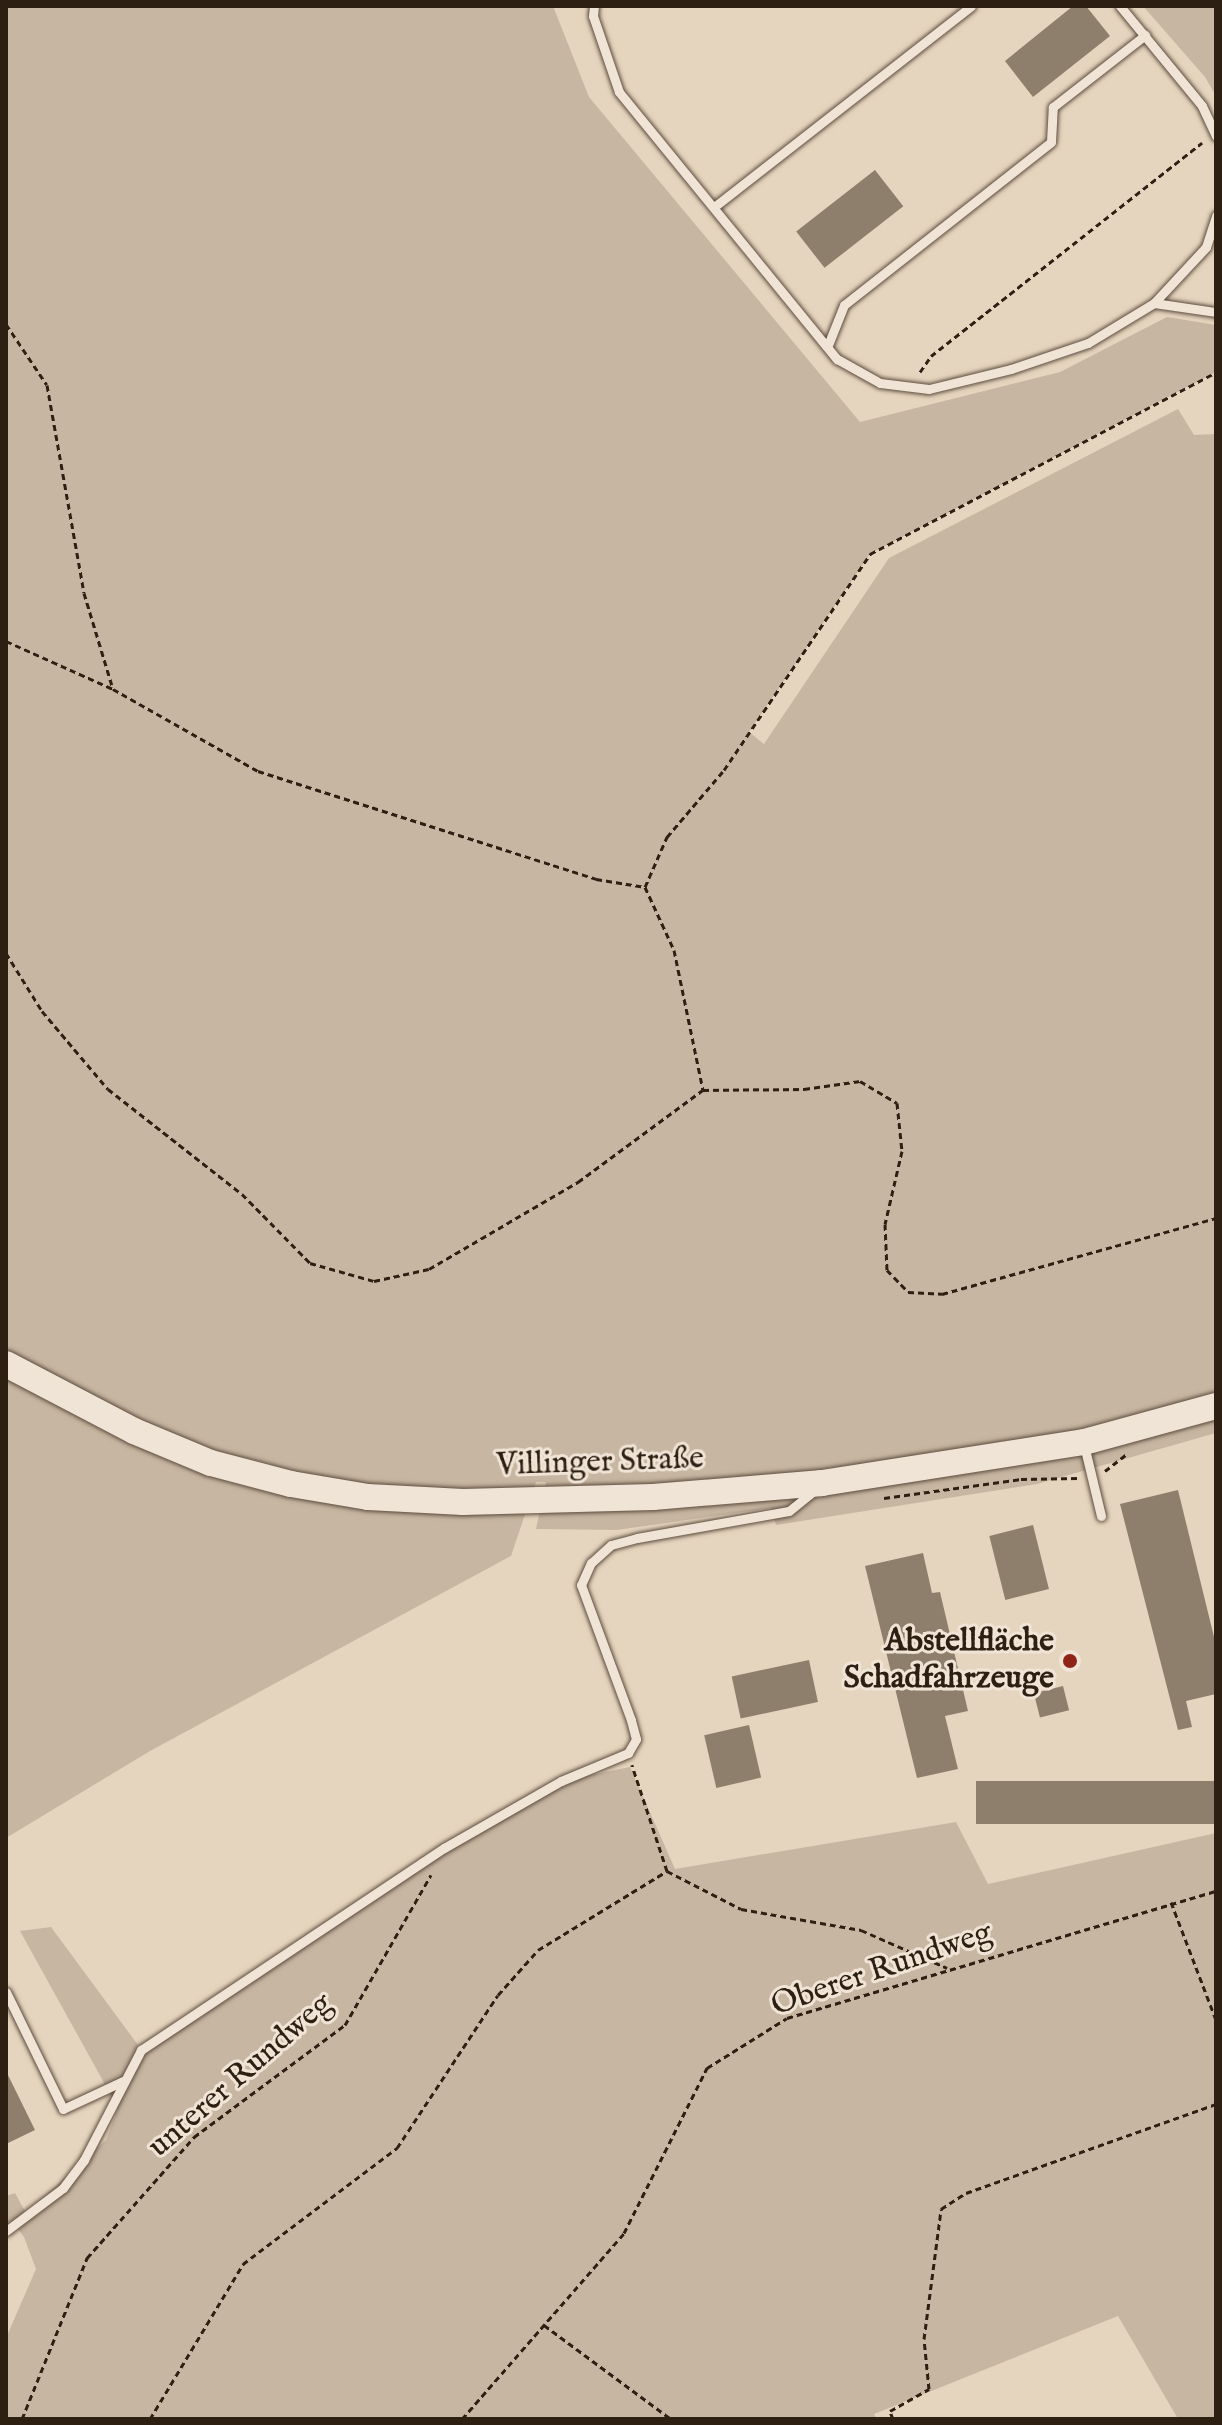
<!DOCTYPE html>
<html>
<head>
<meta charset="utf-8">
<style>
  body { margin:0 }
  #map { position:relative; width:1222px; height:2425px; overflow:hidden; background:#e6d5be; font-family:"IM FELL English",serif }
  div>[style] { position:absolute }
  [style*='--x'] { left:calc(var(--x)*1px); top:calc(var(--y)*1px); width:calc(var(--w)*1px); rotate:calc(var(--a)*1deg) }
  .green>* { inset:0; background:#c7b6a1 }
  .building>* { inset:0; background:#8e7e6c; transform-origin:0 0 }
  .path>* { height:3px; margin-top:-1.5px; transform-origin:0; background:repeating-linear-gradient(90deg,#2e1f13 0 6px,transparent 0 10px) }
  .roads { filter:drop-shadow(0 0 2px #5c4c3e) drop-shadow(0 0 2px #5c4c3e) }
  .lane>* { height:9px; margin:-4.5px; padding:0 4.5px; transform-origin:4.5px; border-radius:4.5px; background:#efe4d5 }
  .secondary>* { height:26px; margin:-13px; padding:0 13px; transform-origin:13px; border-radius:13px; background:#efe4d5 }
  .dots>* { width:22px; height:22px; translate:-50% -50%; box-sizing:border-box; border:4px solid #efe4d5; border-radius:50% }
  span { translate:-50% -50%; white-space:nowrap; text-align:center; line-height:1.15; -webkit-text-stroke:6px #efe4d5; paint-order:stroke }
  .street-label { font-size:32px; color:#2e1f13 }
  .poi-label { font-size:32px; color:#2e1f13; font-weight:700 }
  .right { translate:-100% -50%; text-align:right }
  .frame { position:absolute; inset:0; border:8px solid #2e1f13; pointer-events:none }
</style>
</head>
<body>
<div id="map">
  <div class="green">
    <div style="clip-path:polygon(6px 6px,553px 6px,589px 97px,860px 422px,1060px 372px,1167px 317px,1216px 325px,1216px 372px,870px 554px,749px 732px,764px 744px,889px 558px,1178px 409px,1194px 435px,1216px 434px,1216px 1433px,1037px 1484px,776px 1525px,771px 1508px,617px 1530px,536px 1529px,546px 1482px,536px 1482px,511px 1556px,150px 1751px,6px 1838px)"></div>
    <div style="clip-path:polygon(1143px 6px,1216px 6px,1216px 96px,1205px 77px)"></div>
    <div style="clip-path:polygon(630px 1767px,675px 1869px,956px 1822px,988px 1884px,1216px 1833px,1216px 2419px,1178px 2419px,1118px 2316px,874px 2414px,877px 2419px,6px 2419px,6px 2338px,36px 2269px,24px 2237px,12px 2221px,6px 2223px,6px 2196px,15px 2193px,26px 2213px,106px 2140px,118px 2108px,20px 1931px,51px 1927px,141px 2049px,444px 1848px,561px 1781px)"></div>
  </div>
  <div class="building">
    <div style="clip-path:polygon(1073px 6px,1086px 6px,1110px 36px,1033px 97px,1005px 61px)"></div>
    <div style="left:875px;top:170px;width:46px;height:100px;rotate:52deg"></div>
    <div style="clip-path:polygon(1178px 1490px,1216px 1645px,1216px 1694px,1186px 1701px,1192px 1727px,1178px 1730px,1120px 1504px)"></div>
    <div style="left:1033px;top:1525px;width:66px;height:45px;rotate:76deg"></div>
    <div style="clip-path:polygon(923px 1553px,932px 1593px,940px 1592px,968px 1711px,945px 1716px,958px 1769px,917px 1778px,865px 1566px)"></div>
    <div style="left:809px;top:1660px;width:43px;height:79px;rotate:78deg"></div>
    <div style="left:1063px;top:1686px;width:25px;height:30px;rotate:76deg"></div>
    <div style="left:749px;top:1725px;width:54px;height:46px;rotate:77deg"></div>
    <div style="left:1216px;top:1781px;width:43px;height:240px;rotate:90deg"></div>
    <div style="clip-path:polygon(6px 2071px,35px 2130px,6px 2144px)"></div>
  </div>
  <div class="path">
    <div style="--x:6;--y:324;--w:73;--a:56.1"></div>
    <div style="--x:47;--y:385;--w:211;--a:79.9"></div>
    <div style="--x:84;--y:593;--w:100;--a:73.2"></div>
    <div style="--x:920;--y:372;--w:19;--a:-55"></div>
    <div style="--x:931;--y:356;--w:345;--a:-38.2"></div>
    <div style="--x:6;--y:641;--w:117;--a:24.2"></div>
    <div style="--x:113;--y:689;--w:167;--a:29.5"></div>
    <div style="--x:258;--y:771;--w:355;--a:17.7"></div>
    <div style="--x:596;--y:879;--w:50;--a:9.3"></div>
    <div style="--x:645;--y:887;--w:55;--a:-66.3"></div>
    <div style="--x:667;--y:837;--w:88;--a:-49.6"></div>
    <div style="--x:724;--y:770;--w:261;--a:-55.9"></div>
    <div style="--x:870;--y:554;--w:391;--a:-27.7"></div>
    <div style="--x:645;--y:887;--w:69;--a:65.3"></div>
    <div style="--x:674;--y:950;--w:143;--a:78.3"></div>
    <div style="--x:6;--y:953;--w:68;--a:58.2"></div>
    <div style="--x:42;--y:1011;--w:102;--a:49.8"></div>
    <div style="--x:108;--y:1089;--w:170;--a:38.1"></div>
    <div style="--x:242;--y:1194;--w:97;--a:45.4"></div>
    <div style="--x:310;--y:1263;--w:66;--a:15.7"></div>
    <div style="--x:374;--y:1281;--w:56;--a:-12.3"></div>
    <div style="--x:429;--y:1269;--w:173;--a:-30.3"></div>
    <div style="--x:578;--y:1182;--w:155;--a:-36.4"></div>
    <div style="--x:703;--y:1090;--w:101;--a:-0.6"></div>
    <div style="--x:804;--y:1089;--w:57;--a:-8.1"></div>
    <div style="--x:860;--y:1081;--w:43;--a:30.7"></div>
    <div style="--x:897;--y:1103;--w:48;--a:84.1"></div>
    <div style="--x:902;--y:1151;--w:75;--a:103.1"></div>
    <div style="--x:885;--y:1224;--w:46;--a:87.5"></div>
    <div style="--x:887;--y:1270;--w:30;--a:46"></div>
    <div style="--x:908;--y:1292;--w:34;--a:3"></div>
    <div style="--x:942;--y:1294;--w:284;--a:-15.5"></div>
    <div style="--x:1105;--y:1471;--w:28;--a:-38"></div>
    <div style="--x:884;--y:1498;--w:138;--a:-7.9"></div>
    <div style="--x:1021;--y:1479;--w:58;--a:-1"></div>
    <div style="--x:667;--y:1871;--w:83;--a:27.2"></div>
    <div style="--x:741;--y:1909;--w:122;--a:9.9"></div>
    <div style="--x:861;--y:1930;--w:94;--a:23.8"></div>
    <div style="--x:1171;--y:1902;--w:126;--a:69.1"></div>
    <div style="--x:544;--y:2325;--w:158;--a:36.5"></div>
    <div style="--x:22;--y:2419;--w:174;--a:-68"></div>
    <div style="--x:87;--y:2258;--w:162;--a:-48.5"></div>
    <div style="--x:194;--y:2137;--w:188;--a:-36.6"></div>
    <div style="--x:345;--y:2025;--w:173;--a:-60.2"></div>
    <div style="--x:150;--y:2419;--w:181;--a:-59"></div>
    <div style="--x:243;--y:2264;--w:193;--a:-37"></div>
    <div style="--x:397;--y:2148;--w:183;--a:-56.6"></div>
    <div style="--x:498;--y:1995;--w:60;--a:-48.4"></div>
    <div style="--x:538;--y:1950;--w:151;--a:-31.5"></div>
    <div style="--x:667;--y:1871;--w:112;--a:-108.3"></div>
    <div style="--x:462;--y:2419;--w:247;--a:-48.9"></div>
    <div style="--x:624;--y:2233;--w:185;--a:-63.3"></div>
    <div style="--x:707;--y:2068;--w:94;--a:-32"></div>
    <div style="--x:787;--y:2018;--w:447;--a:-16.5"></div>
    <div style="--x:893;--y:2419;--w:9;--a:-111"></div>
    <div style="--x:890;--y:2411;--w:45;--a:-29.4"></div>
    <div style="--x:929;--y:2389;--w:50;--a:-95.7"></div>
    <div style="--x:924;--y:2339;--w:131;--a:-82.5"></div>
    <div style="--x:941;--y:2209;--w:30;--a:-33"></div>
    <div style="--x:966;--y:2193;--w:265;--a:-19.6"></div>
  </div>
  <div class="roads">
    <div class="lane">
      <div style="--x:594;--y:6;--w:10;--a:96"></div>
      <div style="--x:593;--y:16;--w:80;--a:71.1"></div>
      <div style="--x:619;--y:92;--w:345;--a:50.8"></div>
      <div style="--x:837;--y:359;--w:49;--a:29.2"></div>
      <div style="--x:880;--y:383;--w:49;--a:7"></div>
      <div style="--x:929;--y:389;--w:84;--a:-13.7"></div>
      <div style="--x:1011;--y:369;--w:81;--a:-18.7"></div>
      <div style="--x:1088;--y:343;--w:77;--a:-31.2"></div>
      <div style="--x:1154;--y:303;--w:63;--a:8.3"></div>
      <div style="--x:1120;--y:6;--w:129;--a:50.6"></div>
      <div style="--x:1202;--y:106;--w:33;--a:65"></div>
      <div style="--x:714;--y:207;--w:326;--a:-38"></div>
      <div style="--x:1154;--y:303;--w:76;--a:-47.1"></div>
      <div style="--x:1206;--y:247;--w:33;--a:-72"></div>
      <div style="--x:828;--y:345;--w:43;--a:-68.2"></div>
      <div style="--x:844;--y:305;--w:263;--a:-38.2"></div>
      <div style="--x:1051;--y:142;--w:35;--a:-87"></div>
      <div style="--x:1053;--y:107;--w:117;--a:-38"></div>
      <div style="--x:1084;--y:1445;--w:73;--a:76.5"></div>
      <div style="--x:6;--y:1992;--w:130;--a:64"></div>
      <div style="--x:63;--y:2109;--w:66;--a:-25"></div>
      <div style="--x:6;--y:2231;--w:71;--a:-37"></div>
      <div style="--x:63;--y:2188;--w:35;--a:-53"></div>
      <div style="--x:84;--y:2160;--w:124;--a:-62.6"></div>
      <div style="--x:141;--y:2050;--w:364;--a:-33.7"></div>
      <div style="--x:444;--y:1848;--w:135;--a:-29.8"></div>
      <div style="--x:561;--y:1781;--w:73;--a:-22.7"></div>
      <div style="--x:628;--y:1753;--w:16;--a:-60"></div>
      <div style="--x:636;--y:1739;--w:20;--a:-105"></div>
      <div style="--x:631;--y:1720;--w:144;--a:-110.3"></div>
      <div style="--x:581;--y:1585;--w:24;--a:-66"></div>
      <div style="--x:591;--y:1563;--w:27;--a:-42"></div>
      <div style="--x:611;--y:1545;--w:27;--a:-15"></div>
      <div style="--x:637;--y:1538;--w:154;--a:-10.1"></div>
      <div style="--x:789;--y:1511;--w:38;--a:-39"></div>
    </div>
    <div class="secondary">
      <div style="--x:6;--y:1364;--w:144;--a:27.6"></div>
      <div style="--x:134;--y:1431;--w:83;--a:22.6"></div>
      <div style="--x:211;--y:1463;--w:83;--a:14.7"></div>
      <div style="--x:291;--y:1484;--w:78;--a:9.6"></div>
      <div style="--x:368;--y:1497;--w:95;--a:3"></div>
      <div style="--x:463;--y:1502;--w:190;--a:-1.5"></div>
      <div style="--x:653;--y:1497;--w:170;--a:-4.7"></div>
      <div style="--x:822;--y:1483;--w:265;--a:-8.9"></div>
      <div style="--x:1084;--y:1442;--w:137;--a:-15.3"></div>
    </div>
  </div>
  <div class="dots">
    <div style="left:1070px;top:1661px;background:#8f2418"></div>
  </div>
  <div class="street-label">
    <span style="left:600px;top:1463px;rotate:-2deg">Villinger Straße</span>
    <span style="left:882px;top:1970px;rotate:-19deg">Oberer Rundweg</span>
    <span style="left:241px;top:2076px;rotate:-41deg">unterer Rundweg</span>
  </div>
  <div class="poi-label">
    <span class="right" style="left:1054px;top:1661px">Abstellfläche<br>Schadfahrzeuge</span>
  </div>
  <div class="frame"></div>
</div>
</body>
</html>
